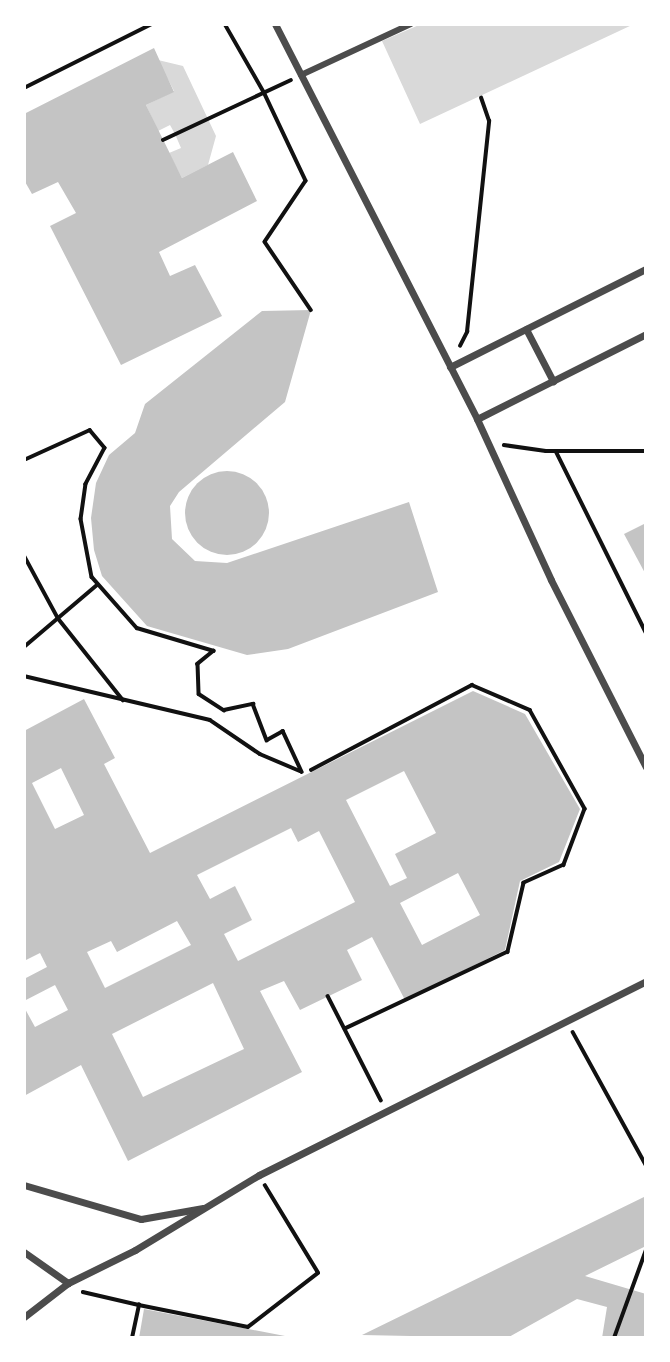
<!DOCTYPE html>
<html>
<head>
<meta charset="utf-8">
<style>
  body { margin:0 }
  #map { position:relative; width:670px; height:1362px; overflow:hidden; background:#fff; font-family:Montserrat,sans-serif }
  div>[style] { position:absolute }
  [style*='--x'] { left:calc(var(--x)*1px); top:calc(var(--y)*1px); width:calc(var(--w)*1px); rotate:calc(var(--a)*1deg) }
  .water>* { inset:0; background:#d9d9d9 }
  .building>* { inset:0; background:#c4c4c4 }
  .round { border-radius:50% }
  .path>* { height:3.5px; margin:-1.75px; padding:0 1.75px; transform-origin:1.75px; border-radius:1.75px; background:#111 }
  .pedestrian>* { height:6px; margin:-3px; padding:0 3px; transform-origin:3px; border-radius:3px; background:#4c4c4c }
  .minor>* { height:7px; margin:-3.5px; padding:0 3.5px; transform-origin:3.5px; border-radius:3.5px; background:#4c4c4c }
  span { translate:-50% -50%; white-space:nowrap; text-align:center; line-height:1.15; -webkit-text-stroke:5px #fff; paint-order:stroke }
  .frame { position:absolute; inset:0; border:26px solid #fff; pointer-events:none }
</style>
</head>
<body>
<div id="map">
  <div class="water">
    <div style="clip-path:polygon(419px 25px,419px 24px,632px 25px,420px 124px,382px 41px)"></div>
    <div style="clip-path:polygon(158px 60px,183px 66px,216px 136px,208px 165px,182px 178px,169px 153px,181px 148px,175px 134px,170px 125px,158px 131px,146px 105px,174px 91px)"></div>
  </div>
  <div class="building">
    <div style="clip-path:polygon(154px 48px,174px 92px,146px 105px,182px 178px,233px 152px,257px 201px,159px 252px,170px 276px,195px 265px,222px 316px,121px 365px,50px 226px,76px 213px,58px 182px,32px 194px,24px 180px,24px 114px)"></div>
    <div style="clip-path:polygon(311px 310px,285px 402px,179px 492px,170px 506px,172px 539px,195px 561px,227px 563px,409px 502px,438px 592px,288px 649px,247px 655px,147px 626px,102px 576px,94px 550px,91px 518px,96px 483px,109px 455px,135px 433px,145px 404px,262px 311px)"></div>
    <div class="round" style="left:185px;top:471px;width:84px;height:84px"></div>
    <div style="clip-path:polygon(646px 523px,646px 575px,624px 534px)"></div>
    <div style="clip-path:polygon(evenodd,473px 691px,525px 714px,580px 809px,559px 862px,520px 881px,505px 950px,405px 1000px,372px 937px,347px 950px,362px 980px,300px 1010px,284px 981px,260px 991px,302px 1072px,128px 1161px,81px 1065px,24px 1096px,24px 1007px,35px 1027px,68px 1010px,55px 985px,24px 1001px,24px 979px,47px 967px,40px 953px,24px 961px,24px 731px,84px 699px,115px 758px,104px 764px,150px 853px,473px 691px,61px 768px,84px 815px,55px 829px,32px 783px,61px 768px,473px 691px,404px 771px,436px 833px,395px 854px,407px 878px,390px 886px,346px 800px,404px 771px,473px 691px,291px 828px,298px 842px,319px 831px,355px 902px,238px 961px,224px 934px,252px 920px,235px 886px,210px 899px,197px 875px,291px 828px,473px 691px,458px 873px,480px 915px,422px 945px,400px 903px,458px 873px,473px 691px,177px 921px,191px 945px,105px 988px,87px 952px,111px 941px,117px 952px,177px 921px,473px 691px,213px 983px,244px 1049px,143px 1097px,112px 1034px,213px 983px)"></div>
    <div style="clip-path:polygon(646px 1196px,646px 1246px,585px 1276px,646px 1294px,646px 1338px,602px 1338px,607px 1307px,577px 1299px,507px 1338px,362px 1335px)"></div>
    <div style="clip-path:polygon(144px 1309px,285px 1336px,285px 1338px,139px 1338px)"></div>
  </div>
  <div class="path">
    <div style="--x:225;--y:24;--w:78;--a:60.2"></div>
    <div style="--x:264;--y:92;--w:98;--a:64.7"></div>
    <div style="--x:306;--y:181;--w:73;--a:123.9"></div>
    <div style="--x:265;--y:242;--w:82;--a:55.9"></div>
    <div style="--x:24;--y:88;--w:143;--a:-26.6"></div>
    <div style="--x:163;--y:140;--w:141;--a:-25.1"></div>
    <div style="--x:460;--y:346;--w:16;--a:-63"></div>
    <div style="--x:467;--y:332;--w:212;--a:-84"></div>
    <div style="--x:489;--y:121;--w:24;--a:-109"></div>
    <div style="--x:504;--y:445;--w:42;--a:8.1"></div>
    <div style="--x:546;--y:451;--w:100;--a:0"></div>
    <div style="--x:556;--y:451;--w:202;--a:63.6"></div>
    <div style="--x:24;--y:460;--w:72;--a:-24.4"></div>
    <div style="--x:90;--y:430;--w:23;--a:50"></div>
    <div style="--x:105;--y:448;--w:41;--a:117.8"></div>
    <div style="--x:86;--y:484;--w:35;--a:98"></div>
    <div style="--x:81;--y:519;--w:59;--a:79.3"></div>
    <div style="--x:92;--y:577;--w:68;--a:48.6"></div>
    <div style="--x:137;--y:628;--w:80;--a:16.6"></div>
    <div style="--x:214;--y:651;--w:21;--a:141"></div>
    <div style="--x:198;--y:664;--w:30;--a:88"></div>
    <div style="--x:199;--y:694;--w:30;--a:33"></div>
    <div style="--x:224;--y:710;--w:30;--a:-12"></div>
    <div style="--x:253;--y:704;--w:39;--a:69"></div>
    <div style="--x:267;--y:740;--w:18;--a:-29"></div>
    <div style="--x:283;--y:731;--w:45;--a:65.1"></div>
    <div style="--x:24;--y:555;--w:72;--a:61.6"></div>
    <div style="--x:58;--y:618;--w:105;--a:51.6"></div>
    <div style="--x:24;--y:647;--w:96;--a:-40.3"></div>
    <div style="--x:24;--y:676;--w:191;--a:13.3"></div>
    <div style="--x:210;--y:720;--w:60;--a:34.2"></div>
    <div style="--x:260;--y:754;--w:43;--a:23"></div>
    <div style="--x:311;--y:770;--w:182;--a:-27.8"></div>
    <div style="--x:472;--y:685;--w:63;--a:23.3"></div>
    <div style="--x:530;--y:710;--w:113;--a:60.9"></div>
    <div style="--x:585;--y:809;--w:60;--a:110.6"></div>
    <div style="--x:564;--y:865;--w:44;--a:155.8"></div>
    <div style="--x:524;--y:883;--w:71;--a:103.1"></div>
    <div style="--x:508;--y:952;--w:180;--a:154.7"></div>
    <div style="--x:328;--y:996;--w:117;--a:63"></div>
    <div style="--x:573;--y:1032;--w:152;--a:61.2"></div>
    <div style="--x:83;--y:1292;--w:57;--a:13.1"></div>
    <div style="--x:132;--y:1338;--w:34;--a:-78"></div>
    <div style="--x:139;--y:1305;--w:111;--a:11.4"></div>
    <div style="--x:248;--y:1327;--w:88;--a:-37.6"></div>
    <div style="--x:318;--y:1273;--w:102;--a:-121.3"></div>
    <div style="--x:614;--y:1338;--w:94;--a:-70"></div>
  </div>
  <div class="pedestrian">
    <div style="--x:301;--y:75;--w:121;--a:-24.9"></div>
  </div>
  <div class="minor">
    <div style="--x:275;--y:24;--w:444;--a:62.9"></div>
    <div style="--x:477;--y:419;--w:177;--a:65.3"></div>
    <div style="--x:551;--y:580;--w:210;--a:63.1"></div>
    <div style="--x:526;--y:329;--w:59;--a:62.6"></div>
    <div style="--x:450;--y:367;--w:219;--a:-26.6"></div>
    <div style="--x:477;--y:419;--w:189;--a:-26.7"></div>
    <div style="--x:24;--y:1185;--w:122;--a:16.2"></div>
    <div style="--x:141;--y:1219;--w:63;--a:-10.1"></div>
    <div style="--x:24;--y:1252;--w:54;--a:35.2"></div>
    <div style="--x:24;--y:1317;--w:56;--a:-37.7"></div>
    <div style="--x:68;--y:1283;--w:75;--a:-26.2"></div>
    <div style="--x:135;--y:1250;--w:145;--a:-31.2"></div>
    <div style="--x:259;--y:1175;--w:433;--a:-26.6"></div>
  </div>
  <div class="frame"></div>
</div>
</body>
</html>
